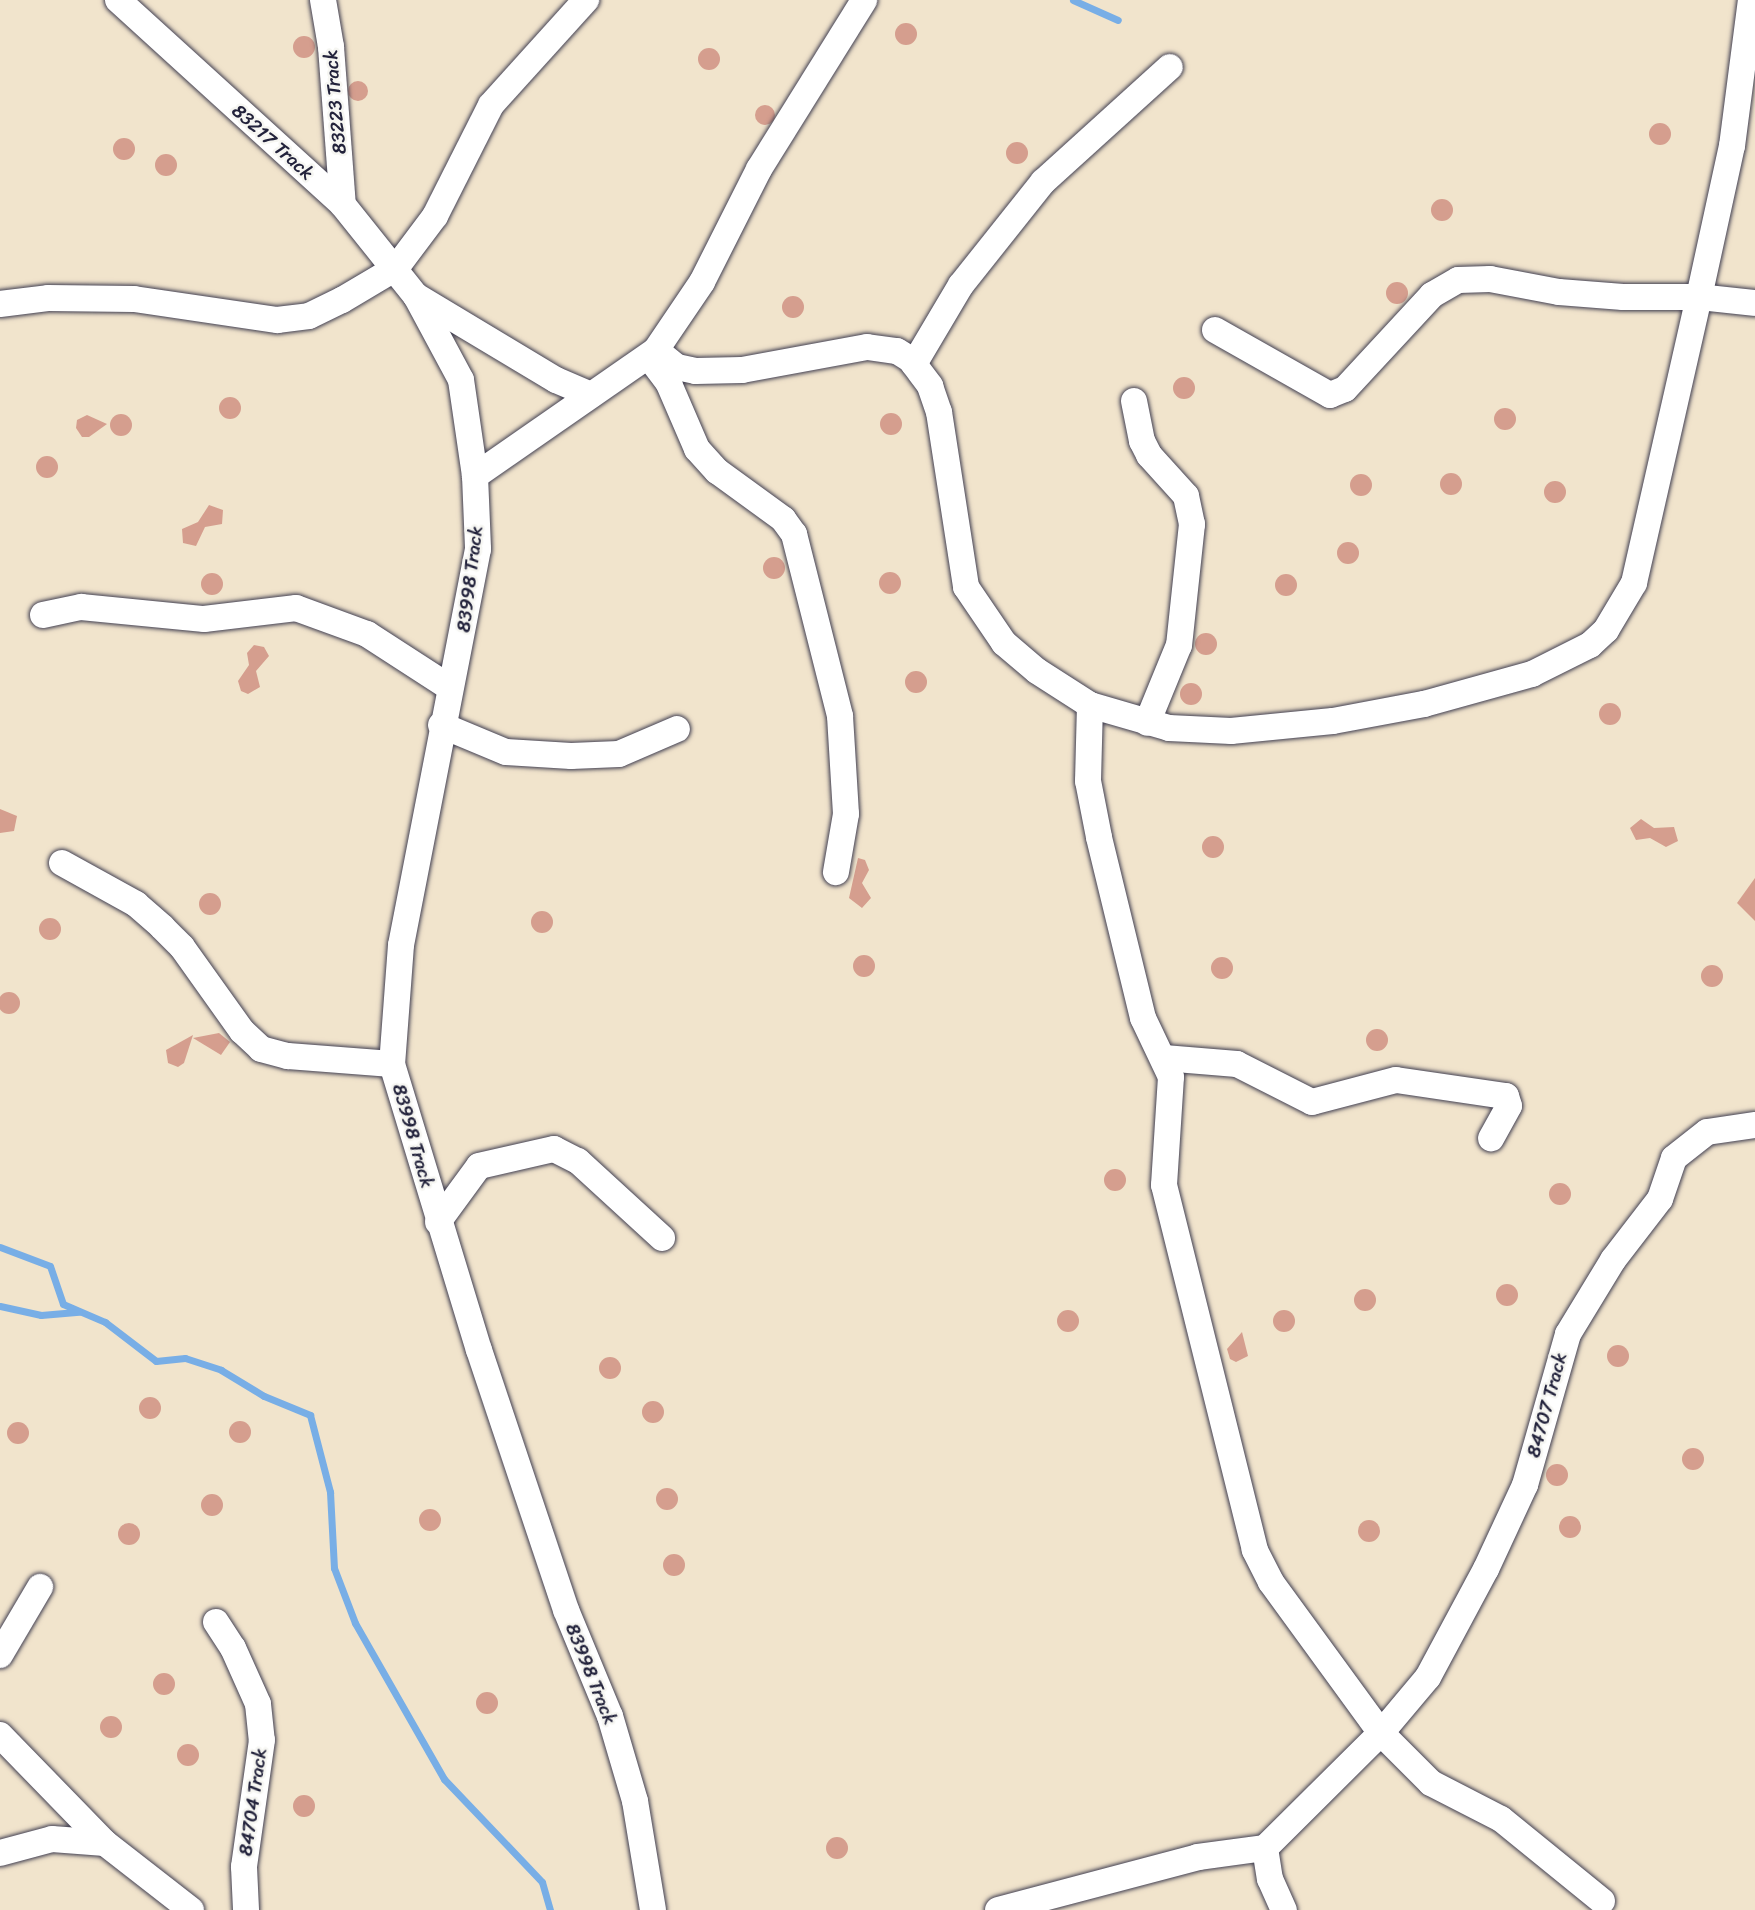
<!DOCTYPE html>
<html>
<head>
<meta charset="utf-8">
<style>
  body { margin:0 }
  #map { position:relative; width:1755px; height:1910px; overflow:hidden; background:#f1e4cc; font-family:Sriracha,sans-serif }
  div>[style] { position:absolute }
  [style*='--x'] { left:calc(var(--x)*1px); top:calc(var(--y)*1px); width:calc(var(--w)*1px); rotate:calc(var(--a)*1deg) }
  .stream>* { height:7px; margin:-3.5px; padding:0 3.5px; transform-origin:3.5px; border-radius:3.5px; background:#78aee6 }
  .building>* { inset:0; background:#d59e8e }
  .round { border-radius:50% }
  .roads { filter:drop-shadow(0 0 2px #413f51) drop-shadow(0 0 2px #413f51) }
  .street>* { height:26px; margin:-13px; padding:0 13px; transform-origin:13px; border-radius:13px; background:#fff }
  span { translate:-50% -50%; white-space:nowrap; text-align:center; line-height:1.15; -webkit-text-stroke:5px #f6f6f2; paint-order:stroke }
  .street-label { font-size:19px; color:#22223b }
</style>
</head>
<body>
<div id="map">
  <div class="stream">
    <div style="--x:1073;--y:0;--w:49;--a:24"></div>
    <div style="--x:0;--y:1247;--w:53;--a:20.8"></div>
    <div style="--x:50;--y:1266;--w:40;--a:71.1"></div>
    <div style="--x:63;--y:1304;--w:46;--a:23.2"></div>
    <div style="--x:105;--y:1322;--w:64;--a:37.4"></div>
    <div style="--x:156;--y:1361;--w:29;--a:-6"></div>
    <div style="--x:185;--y:1358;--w:38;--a:18"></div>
    <div style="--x:221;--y:1370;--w:50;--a:31.2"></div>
    <div style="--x:264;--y:1396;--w:50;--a:22.4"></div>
    <div style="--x:310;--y:1415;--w:80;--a:75.4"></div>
    <div style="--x:330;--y:1492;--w:76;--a:87"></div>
    <div style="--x:334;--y:1568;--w:59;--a:69.1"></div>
    <div style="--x:355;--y:1623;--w:180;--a:60.3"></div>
    <div style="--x:444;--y:1779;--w:142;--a:46.4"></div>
    <div style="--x:542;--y:1882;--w:29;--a:74"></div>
    <div style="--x:0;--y:1306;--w:42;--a:12.4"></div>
    <div style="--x:41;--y:1315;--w:38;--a:-5"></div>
  </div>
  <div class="building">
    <div class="round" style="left:895px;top:23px;width:22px;height:22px"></div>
    <div class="round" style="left:293px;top:36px;width:22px;height:22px"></div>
    <div class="round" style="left:698px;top:48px;width:22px;height:22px"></div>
    <div class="round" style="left:348px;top:81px;width:20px;height:20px"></div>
    <div class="round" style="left:755px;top:105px;width:20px;height:20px"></div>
    <div class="round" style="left:1649px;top:123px;width:22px;height:22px"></div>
    <div class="round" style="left:113px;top:138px;width:22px;height:22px"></div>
    <div class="round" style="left:1006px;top:142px;width:22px;height:22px"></div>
    <div class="round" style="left:155px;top:154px;width:22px;height:22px"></div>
    <div class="round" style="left:1431px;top:199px;width:22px;height:22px"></div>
    <div class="round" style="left:1386px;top:282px;width:22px;height:22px"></div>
    <div class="round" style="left:782px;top:296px;width:22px;height:22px"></div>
    <div class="round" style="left:1173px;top:377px;width:22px;height:22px"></div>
    <div class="round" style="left:219px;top:397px;width:22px;height:22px"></div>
    <div class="round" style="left:1494px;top:408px;width:22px;height:22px"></div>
    <div class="round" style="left:880px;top:413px;width:22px;height:22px"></div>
    <div class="round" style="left:110px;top:414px;width:22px;height:22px"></div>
    <div style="clip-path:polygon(87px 415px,107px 424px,89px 437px,82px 437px,76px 428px,77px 420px)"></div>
    <div class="round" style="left:36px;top:456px;width:22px;height:22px"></div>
    <div class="round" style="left:1440px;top:473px;width:22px;height:22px"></div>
    <div class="round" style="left:1350px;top:474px;width:22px;height:22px"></div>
    <div class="round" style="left:1544px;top:481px;width:22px;height:22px"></div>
    <div style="clip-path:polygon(209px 505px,223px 510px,222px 524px,205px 527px,196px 546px,183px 543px,182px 529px,198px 522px)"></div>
    <div class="round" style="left:1337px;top:542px;width:22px;height:22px"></div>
    <div class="round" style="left:763px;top:557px;width:22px;height:22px"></div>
    <div class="round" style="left:879px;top:572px;width:22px;height:22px"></div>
    <div class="round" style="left:201px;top:573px;width:22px;height:22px"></div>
    <div class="round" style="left:1275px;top:574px;width:22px;height:22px"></div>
    <div class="round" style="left:1195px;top:633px;width:22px;height:22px"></div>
    <div style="clip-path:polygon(254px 645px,264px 647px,269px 656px,256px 671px,260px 687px,248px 694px,241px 691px,238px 681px,249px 665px,247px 653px)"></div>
    <div class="round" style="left:905px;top:671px;width:22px;height:22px"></div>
    <div class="round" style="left:1180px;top:683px;width:22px;height:22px"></div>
    <div class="round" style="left:1599px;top:703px;width:22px;height:22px"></div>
    <div style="clip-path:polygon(0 809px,17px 816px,14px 831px,0 833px)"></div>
    <div style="clip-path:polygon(1641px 819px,1654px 828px,1674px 827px,1678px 841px,1666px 847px,1650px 838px,1636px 840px,1630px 828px)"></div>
    <div class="round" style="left:1202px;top:836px;width:22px;height:22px"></div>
    <div style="clip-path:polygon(858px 858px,865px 860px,869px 870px,862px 883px,871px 898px,862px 908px,849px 898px)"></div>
    <div style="clip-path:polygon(1755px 878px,1755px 921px,1737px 903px)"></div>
    <div class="round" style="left:199px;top:893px;width:22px;height:22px"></div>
    <div class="round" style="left:531px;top:911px;width:22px;height:22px"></div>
    <div class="round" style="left:39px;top:918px;width:22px;height:22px"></div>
    <div class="round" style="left:853px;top:955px;width:22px;height:22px"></div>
    <div class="round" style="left:1211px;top:957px;width:22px;height:22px"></div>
    <div class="round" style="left:1701px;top:965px;width:22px;height:22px"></div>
    <div class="round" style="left:-2px;top:992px;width:22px;height:22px"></div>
    <div class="round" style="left:1366px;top:1029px;width:22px;height:22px"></div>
    <div style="clip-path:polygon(219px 1033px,230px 1042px,221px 1055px,193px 1038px)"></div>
    <div style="clip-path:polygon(193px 1035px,184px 1063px,178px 1067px,168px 1063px,166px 1050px)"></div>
    <div class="round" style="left:1104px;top:1169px;width:22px;height:22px"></div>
    <div class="round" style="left:1549px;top:1183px;width:22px;height:22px"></div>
    <div class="round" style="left:1496px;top:1284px;width:22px;height:22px"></div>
    <div class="round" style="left:1354px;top:1289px;width:22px;height:22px"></div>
    <div class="round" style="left:1273px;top:1310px;width:22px;height:22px"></div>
    <div class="round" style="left:1057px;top:1310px;width:22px;height:22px"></div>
    <div style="clip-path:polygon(1242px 1332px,1248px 1356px,1236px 1362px,1230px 1359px,1227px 1349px)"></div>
    <div class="round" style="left:1607px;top:1345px;width:22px;height:22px"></div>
    <div class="round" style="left:599px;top:1357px;width:22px;height:22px"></div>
    <div class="round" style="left:139px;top:1397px;width:22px;height:22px"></div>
    <div class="round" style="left:642px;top:1401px;width:22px;height:22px"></div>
    <div class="round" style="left:229px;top:1421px;width:22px;height:22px"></div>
    <div class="round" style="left:7px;top:1422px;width:22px;height:22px"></div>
    <div class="round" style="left:1682px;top:1448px;width:22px;height:22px"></div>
    <div class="round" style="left:1546px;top:1464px;width:22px;height:22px"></div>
    <div class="round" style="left:656px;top:1488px;width:22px;height:22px"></div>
    <div class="round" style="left:201px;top:1494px;width:22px;height:22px"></div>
    <div class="round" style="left:419px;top:1509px;width:22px;height:22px"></div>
    <div class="round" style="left:1559px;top:1516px;width:22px;height:22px"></div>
    <div class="round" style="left:1358px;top:1520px;width:22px;height:22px"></div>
    <div class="round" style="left:118px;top:1523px;width:22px;height:22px"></div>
    <div class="round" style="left:663px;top:1554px;width:22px;height:22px"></div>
    <div class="round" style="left:153px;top:1673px;width:22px;height:22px"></div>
    <div class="round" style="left:476px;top:1692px;width:22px;height:22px"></div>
    <div class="round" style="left:100px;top:1716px;width:22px;height:22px"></div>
    <div class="round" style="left:177px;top:1744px;width:22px;height:22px"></div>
    <div class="round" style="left:293px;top:1795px;width:22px;height:22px"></div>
    <div class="round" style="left:826px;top:1837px;width:22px;height:22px"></div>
  </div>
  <div class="roads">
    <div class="street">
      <div style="--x:118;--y:0;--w:304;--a:42.3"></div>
      <div style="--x:343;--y:205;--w:117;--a:51.3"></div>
      <div style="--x:416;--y:296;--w:95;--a:61.8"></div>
      <div style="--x:461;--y:380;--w:97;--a:81.7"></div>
      <div style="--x:475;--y:476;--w:73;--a:87.6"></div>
      <div style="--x:478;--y:549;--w:403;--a:101"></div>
      <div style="--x:401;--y:945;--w:119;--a:94.3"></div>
      <div style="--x:392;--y:1064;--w:299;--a:73.1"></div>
      <div style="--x:479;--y:1350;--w:274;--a:71.5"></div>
      <div style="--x:566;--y:1610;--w:115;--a:67.5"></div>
      <div style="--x:610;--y:1716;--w:89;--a:73.6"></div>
      <div style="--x:635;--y:1801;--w:110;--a:80.6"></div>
      <div style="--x:323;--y:0;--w:48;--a:80.3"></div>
      <div style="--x:331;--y:47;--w:158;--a:85.7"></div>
      <div style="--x:416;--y:296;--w:163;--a:31"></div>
      <div style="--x:556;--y:380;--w:38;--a:23"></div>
      <div style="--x:0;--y:304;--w:48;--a:-7.1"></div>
      <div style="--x:48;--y:298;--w:86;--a:0.7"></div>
      <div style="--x:134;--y:299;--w:145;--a:8.4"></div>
      <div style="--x:277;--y:320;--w:32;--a:-7"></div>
      <div style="--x:309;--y:316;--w:37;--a:-26"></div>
      <div style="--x:342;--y:300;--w:63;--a:-30.7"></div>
      <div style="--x:396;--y:268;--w:65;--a:-53.1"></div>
      <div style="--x:435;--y:216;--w:124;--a:-63.2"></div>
      <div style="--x:491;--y:105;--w:142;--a:-47.9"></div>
      <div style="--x:1215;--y:330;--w:132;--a:29.5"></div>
      <div style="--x:1330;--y:395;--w:16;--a:-22"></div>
      <div style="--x:1345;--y:389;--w:128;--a:-47.2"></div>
      <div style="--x:1432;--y:295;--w:30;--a:-30"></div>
      <div style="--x:1458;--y:280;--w:32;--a:-2"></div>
      <div style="--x:1490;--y:279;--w:70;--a:10.7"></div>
      <div style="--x:1559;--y:292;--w:64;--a:4.5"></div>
      <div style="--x:1623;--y:297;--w:76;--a:0"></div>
      <div style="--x:1699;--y:297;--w:155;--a:-77.7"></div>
      <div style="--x:1732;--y:146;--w:147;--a:-82.6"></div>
      <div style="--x:656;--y:350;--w:27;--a:39"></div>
      <div style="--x:677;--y:367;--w:19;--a:12"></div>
      <div style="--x:696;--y:371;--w:46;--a:-1.2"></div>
      <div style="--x:742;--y:370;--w:127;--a:-10.4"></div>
      <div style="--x:867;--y:347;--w:30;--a:8"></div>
      <div style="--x:897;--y:351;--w:15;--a:32"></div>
      <div style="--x:910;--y:359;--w:34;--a:53"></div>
      <div style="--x:930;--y:386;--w:28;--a:71"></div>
      <div style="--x:939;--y:412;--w:177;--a:81.2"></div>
      <div style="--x:966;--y:587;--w:68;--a:55.8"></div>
      <div style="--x:1004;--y:643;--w:43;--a:40.3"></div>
      <div style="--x:1037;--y:671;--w:63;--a:32.7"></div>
      <div style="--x:1090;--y:705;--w:82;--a:16.2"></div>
      <div style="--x:1169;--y:728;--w:62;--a:2.8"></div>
      <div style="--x:1231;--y:731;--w:102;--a:-5.6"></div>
      <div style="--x:1333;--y:721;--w:93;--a:-10.6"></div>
      <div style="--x:1424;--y:704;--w:112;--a:-15.5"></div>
      <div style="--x:1532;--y:674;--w:65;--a:-26.6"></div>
      <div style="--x:1590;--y:645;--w:22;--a:-43"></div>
      <div style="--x:1606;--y:630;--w:55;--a:-59.2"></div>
      <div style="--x:1634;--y:583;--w:293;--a:-77.2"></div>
      <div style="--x:1699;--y:297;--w:56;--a:6.1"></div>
      <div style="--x:649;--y:357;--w:34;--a:53"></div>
      <div style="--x:669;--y:384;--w:71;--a:66.7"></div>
      <div style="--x:697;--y:449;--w:30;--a:48"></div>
      <div style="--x:717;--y:471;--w:82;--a:36"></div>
      <div style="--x:783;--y:519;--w:19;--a:54"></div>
      <div style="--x:794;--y:534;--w:188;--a:75.8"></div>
      <div style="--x:840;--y:716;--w:98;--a:86.5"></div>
      <div style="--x:846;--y:814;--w:59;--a:99.8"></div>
      <div style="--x:914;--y:364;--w:92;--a:-59.3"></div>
      <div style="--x:961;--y:285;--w:132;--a:-51.5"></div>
      <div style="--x:1043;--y:182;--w:171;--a:-42.2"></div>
      <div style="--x:1134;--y:401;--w:41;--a:78.7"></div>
      <div style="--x:1142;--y:441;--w:16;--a:63"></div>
      <div style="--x:1149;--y:455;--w:55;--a:47.9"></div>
      <div style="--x:1186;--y:496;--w:29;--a:78"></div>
      <div style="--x:1192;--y:524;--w:122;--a:96.1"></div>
      <div style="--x:1179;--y:645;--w:84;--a:112.3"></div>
      <div style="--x:475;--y:476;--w:221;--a:-34.8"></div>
      <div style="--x:656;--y:350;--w:82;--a:-55.9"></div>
      <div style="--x:702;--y:282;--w:127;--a:-63.2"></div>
      <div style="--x:759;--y:169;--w:199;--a:-58.1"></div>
      <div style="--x:43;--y:615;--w:39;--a:-12"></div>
      <div style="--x:81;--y:607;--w:124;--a:5.6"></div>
      <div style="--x:204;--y:619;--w:93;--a:-6.8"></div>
      <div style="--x:296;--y:608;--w:76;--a:20.1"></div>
      <div style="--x:367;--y:634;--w:98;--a:32.9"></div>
      <div style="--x:441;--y:725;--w:70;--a:22.6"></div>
      <div style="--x:506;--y:752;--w:65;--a:3.5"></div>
      <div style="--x:571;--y:756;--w:48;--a:-2.4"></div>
      <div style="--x:619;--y:754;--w:63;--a:-23.3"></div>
      <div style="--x:62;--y:863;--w:85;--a:29"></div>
      <div style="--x:136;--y:904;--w:35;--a:41"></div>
      <div style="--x:162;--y:927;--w:28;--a:45"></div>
      <div style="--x:182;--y:947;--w:103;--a:54.5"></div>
      <div style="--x:242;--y:1031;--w:26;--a:43"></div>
      <div style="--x:261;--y:1049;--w:28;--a:15"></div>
      <div style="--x:288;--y:1056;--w:104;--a:4.4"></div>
      <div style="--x:1164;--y:1058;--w:73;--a:4.7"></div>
      <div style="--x:1237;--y:1064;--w:84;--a:26.9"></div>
      <div style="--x:1312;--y:1102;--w:87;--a:-14.7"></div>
      <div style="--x:1396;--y:1080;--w:111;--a:8.3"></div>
      <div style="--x:1506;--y:1096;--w:10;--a:73"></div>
      <div style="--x:1509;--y:1106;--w:37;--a:119"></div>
      <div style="--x:438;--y:1222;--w:69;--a:-53.8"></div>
      <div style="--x:479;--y:1166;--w:77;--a:-12.8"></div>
      <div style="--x:554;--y:1149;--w:27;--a:27"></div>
      <div style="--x:578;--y:1161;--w:114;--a:42.5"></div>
      <div style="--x:216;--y:1622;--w:31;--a:57"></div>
      <div style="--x:233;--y:1648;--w:61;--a:65.9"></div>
      <div style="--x:258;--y:1704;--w:36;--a:84"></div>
      <div style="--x:262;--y:1740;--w:128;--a:98.1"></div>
      <div style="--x:244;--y:1867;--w:43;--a:87.3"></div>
      <div style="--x:0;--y:1655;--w:79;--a:-59.5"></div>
      <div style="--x:0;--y:1735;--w:151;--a:45.8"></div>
      <div style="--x:1265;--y:1848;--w:31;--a:81"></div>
      <div style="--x:1270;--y:1879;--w:34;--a:66"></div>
      <div style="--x:0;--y:1853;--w:54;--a:-15.1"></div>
      <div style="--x:52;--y:1839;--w:53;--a:4.3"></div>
      <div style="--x:105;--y:1843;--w:109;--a:37.9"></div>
      <div style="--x:1602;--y:1901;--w:130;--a:-140.9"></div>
      <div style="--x:1501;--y:1819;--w:79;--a:-152.8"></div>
      <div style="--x:1431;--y:1783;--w:71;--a:-135"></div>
      <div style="--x:1381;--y:1733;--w:73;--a:-50"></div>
      <div style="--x:1428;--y:1677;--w:123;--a:-61.8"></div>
      <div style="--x:1486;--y:1569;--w:93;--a:-65.1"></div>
      <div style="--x:1525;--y:1485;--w:157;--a:-74.1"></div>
      <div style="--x:1568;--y:1334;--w:87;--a:-58.7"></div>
      <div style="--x:1613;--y:1260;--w:77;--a:-52.4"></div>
      <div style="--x:1660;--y:1199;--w:43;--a:-71.1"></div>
      <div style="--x:1674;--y:1158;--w:42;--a:-38.2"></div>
      <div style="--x:1707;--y:1132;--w:49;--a:-8.3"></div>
      <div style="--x:998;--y:1910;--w:207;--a:-14.8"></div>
      <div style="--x:1198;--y:1857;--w:68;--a:-7.7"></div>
      <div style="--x:1265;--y:1848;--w:163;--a:-44.8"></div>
      <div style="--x:1381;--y:1733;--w:187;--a:-126.1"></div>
      <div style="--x:1271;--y:1582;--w:36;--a:-117"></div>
      <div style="--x:1255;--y:1550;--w:376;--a:-104"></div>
      <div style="--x:1164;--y:1185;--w:108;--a:-86.3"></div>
      <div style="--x:1171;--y:1077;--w:65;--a:-115.4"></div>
      <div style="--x:1143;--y:1018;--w:186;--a:-103.7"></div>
      <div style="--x:1099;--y:837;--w:57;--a:-101.1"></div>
      <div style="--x:1088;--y:781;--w:76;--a:-88.5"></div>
    </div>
  </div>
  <div class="street-label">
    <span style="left:335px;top:102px;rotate:-95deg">83223 Track</span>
    <span style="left:273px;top:142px;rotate:42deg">83217 Track</span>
    <span style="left:470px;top:579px;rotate:-83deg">83998 Track</span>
    <span style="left:413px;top:1136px;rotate:74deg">83998 Track</span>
    <span style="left:1547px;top:1405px;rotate:-75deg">84707 Track</span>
    <span style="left:591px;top:1674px;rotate:68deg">83998 Track</span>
    <span style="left:253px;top:1802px;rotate:-82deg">84704 Track</span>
  </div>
</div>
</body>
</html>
